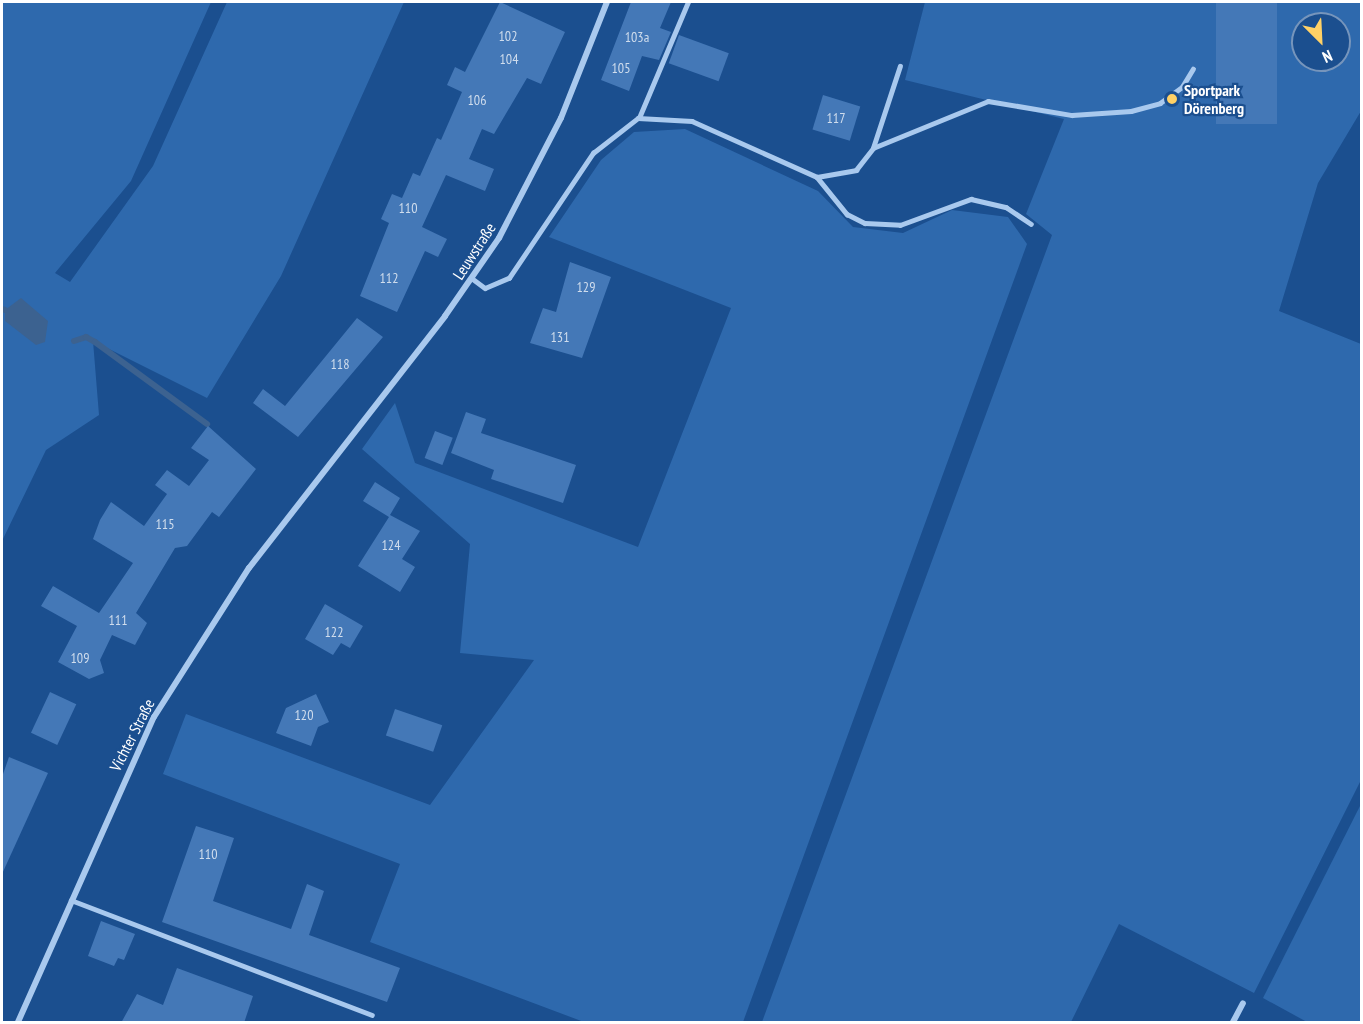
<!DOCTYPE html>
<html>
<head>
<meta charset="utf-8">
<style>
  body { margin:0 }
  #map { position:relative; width:1363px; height:1024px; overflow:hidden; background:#1b4f8f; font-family:"PT Sans Narrow",sans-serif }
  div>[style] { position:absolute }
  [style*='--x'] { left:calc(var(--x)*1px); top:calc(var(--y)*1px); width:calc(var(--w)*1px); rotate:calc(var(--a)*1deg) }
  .green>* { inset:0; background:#2e69ad }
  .water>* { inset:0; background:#3c6290 }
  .stream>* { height:6px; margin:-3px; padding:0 3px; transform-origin:3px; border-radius:3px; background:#3c6290 }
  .building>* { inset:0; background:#4478b7; transform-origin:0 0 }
  .lane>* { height:4.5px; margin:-2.25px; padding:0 2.25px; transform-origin:2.25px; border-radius:2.25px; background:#a9c9ee }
  .street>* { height:6px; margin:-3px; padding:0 3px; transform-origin:3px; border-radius:3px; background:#a9c9ee }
  .dots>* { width:16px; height:16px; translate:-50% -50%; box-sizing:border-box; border:3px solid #1b4f8f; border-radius:50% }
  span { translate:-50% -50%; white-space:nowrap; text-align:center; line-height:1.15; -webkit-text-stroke:4.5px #1b4f8f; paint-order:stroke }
  .number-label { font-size:14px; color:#d0dded }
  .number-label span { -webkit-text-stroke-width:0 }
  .poi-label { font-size:16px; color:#fff; font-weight:700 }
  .left { translate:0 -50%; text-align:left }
  .street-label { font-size:16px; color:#fff }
  .frame { position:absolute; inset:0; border:3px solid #fff; pointer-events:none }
  .north { position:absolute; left:1291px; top:12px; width:60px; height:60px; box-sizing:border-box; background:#1b4f8f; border:2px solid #7695bc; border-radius:50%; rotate:156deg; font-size:16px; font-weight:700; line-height:24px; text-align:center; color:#fff }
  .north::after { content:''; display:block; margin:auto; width:21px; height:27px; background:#ffd166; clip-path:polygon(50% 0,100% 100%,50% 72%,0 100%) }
</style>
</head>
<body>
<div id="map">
  <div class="green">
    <div style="clip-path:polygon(2px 2px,211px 2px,131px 181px,55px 273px,70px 282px,153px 166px,227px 2px,404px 2px,281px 276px,207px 398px,93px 341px,99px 415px,46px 450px,2px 541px)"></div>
    <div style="clip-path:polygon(evenodd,925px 2px,1361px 2px,1361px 111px,1318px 183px,1279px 311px,1361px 344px,1361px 780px,1254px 993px,1119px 924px,1071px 1022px,762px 1022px,1052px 235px,1026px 214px,1064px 119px,905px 80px,925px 2px,1303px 24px,1339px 24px,1339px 60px,1303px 60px,1303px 24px)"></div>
    <div style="clip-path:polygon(685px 129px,818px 191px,853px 227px,903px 233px,952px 210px,1008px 217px,1027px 244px,743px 1022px,584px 1022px,370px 942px,400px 864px,163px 774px,186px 714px,430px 805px,534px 660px,460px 653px,470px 544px,362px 449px,395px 403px,415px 463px,638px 547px,731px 308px,549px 237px,601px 160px,634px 132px)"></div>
    <div style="clip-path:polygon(1361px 804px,1361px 1022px,1307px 1022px,1263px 998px)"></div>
  </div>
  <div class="water">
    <div style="clip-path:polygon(21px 298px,48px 321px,45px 342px,36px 345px,5px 321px,5px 310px)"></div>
  </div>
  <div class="stream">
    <div style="--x:2;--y:309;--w:3;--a:18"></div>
    <div style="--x:74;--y:341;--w:13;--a:-18"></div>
    <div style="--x:86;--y:337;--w:10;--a:29"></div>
    <div style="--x:95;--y:342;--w:139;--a:36.2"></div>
  </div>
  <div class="building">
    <div style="clip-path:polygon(500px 2px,565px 32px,541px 84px,527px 78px,494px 134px,482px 129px,469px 159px,494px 169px,485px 191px,446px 175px,422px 227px,447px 239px,438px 257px,425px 251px,397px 312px,360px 296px,389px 223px,381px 219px,392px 194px,402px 198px,413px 173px,420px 176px,437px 138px,441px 140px,462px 92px,447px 85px,455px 67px,465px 72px)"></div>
    <div style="clip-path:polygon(631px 2px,671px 2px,660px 28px,671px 32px,659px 60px,642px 56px,629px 91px,601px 80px)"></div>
    <div style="left:1216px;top:2px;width:61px;height:122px"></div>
    <div style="left:679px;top:35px;width:53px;height:30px;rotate:20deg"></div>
    <div style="left:823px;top:95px;width:39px;height:36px;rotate:17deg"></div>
    <div style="clip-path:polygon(570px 262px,611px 277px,582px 358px,530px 343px,543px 308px,556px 312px)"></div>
    <div style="clip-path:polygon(357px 318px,383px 337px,298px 437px,253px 403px,263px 389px,285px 406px)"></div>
    <div style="clip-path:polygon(466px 412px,486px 419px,481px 433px,576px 465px,563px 503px,491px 479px,494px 470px,451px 453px)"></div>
    <div style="clip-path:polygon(208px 426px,256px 469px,219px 517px,212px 512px,187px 546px,175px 548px,136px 613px,147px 623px,135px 645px,112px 635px,100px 660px,104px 673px,89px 679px,58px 662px,77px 626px,41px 606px,53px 586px,99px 613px,133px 563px,93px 539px,100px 520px,111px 502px,144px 526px,167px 494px,155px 485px,167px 470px,189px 486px,209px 460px,191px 448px)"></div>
    <div style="left:435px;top:431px;width:19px;height:29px;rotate:21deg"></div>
    <div style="clip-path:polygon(375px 482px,400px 498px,390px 515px,420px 531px,402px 559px,415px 567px,400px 592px,358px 566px,389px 517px,363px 501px)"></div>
    <div style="clip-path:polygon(325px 604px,363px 626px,350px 648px,341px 643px,333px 655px,305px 639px)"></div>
    <div style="left:50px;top:692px;width:29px;height:45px;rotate:25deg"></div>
    <div style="clip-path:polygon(316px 694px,329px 722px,318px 727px,311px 746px,276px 733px,286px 708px)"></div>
    <div style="left:395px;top:709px;width:50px;height:28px;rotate:19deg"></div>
    <div style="clip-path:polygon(9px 757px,48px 773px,2px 874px,2px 777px)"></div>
    <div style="clip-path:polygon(196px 826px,234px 838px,213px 901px,291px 929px,307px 884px,324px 891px,309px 935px,400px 968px,387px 1002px,162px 922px)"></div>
    <div style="clip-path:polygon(101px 921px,135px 934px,124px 960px,118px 958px,114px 966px,88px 956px)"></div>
    <div style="clip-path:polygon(177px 968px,253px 996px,244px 1023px,121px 1023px,137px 994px,163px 1005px)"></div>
  </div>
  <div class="lane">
    <div style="--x:639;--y:118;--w:126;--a:-67.1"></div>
    <div style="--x:873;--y:148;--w:124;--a:-22.2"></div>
    <div style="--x:988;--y:101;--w:85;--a:9.5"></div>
    <div style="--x:1072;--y:115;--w:59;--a:-3.9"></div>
    <div style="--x:1131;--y:111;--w:30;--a:-15"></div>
    <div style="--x:1160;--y:103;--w:27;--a:-36"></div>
    <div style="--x:1182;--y:87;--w:21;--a:-59"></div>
    <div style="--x:817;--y:177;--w:48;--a:51"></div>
    <div style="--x:847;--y:214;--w:20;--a:27"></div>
    <div style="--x:865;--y:223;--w:35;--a:3"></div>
    <div style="--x:900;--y:225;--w:76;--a:-20.1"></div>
    <div style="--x:971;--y:199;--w:36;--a:13"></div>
    <div style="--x:1006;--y:207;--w:30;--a:34"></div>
    <div style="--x:473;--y:279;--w:15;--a:37"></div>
    <div style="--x:485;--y:288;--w:26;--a:-23"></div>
    <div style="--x:509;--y:278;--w:151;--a:-56.1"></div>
    <div style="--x:593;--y:153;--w:57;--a:-37.9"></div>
    <div style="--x:638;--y:118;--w:54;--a:3.2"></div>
    <div style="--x:692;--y:121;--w:137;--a:24.1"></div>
    <div style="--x:817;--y:177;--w:40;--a:-10"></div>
    <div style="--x:856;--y:170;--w:28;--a:-52"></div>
    <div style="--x:873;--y:148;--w:86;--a:-71.8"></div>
    <div style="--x:71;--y:900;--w:322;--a:20.9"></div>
  </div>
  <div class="street">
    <div style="--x:18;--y:1022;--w:334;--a:-66"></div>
    <div style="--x:154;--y:717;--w:177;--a:-57.5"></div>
    <div style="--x:249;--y:568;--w:319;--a:-52.1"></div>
    <div style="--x:445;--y:316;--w:95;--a:-55.3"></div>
    <div style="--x:499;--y:238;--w:135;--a:-62.7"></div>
    <div style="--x:561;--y:118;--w:125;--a:-68.4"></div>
    <div style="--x:1233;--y:1022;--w:21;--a:-62"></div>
  </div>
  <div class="dots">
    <div style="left:1172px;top:99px;background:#ffd166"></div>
  </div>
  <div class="number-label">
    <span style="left:508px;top:36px">102</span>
    <span style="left:637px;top:37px">103a</span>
    <span style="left:509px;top:59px">104</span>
    <span style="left:621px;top:68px">105</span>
    <span style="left:477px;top:100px">106</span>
    <span style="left:836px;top:118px">117</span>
    <span style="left:408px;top:208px">110</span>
    <span style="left:389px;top:278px">112</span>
    <span style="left:586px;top:287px">129</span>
    <span style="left:560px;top:337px">131</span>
    <span style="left:340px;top:364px">118</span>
    <span style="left:165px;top:524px">115</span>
    <span style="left:391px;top:545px">124</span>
    <span style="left:118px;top:620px">111</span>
    <span style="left:334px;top:632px">122</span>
    <span style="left:80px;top:658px">109</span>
    <span style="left:304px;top:715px">120</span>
    <span style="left:208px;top:854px">110</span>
  </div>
  <div class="poi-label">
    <span class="left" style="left:1184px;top:99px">Sportpark<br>Dörenberg</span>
  </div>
  <div class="street-label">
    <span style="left:474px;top:251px;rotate:-57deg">Leuwstraße</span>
    <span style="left:132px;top:735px;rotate:-63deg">Vichter Straße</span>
  </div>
  <div class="frame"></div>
  <div class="north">N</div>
</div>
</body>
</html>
